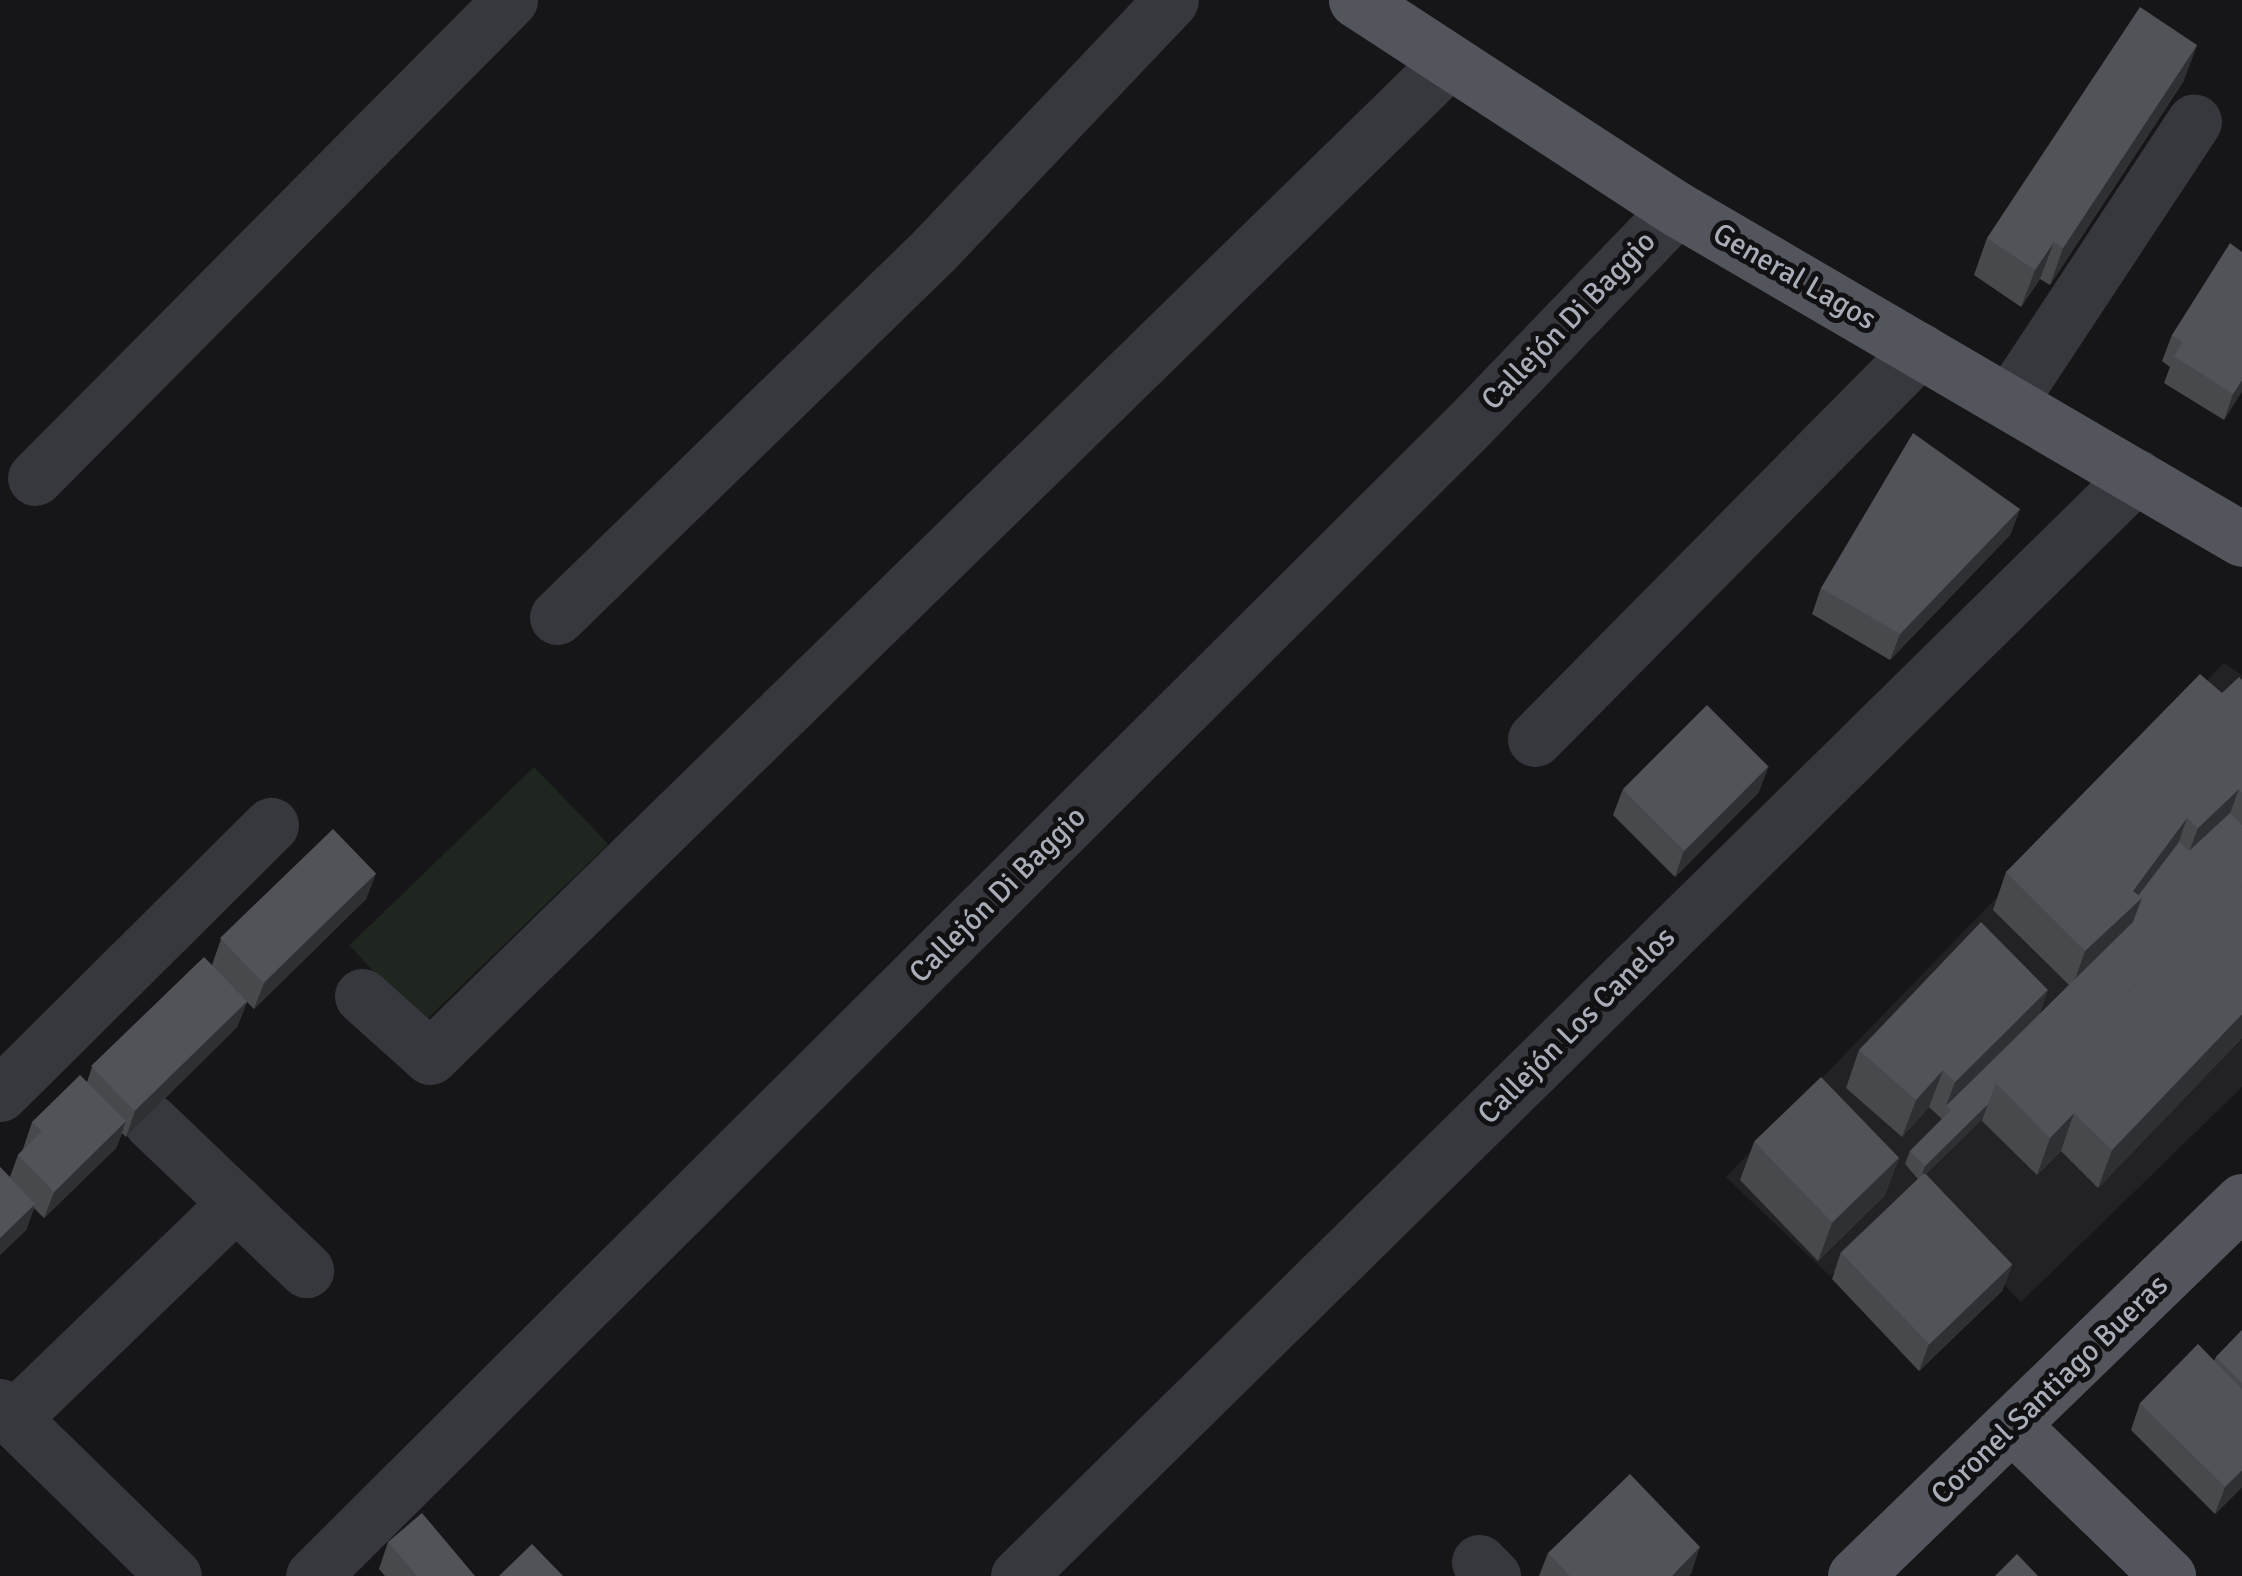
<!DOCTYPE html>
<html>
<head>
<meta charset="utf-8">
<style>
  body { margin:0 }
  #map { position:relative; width:2242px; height:1576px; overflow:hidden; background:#161618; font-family:Signika,sans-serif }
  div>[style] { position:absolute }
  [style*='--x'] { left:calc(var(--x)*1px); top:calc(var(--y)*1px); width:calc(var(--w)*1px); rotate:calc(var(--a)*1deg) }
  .built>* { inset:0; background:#222225 }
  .green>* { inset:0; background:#1e261f; transform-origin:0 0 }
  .minor>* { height:55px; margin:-27.5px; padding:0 27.5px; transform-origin:27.5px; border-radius:27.5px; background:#37383d }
  .major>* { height:55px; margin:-27.5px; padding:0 27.5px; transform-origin:27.5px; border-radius:27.5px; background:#53555c }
  .wall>* { inset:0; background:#47494d }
  .shaded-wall>* { inset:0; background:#2f3033 }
  .building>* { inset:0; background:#525359; transform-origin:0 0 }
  span { translate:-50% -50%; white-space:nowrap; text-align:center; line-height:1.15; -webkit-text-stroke:10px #111113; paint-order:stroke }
  .street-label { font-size:30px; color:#a8adb8 }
</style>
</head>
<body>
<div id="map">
  <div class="built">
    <div style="clip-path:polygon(2224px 663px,2242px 675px,2242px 1087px,2021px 1302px,1917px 1196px,1830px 1276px,1726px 1177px)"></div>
  </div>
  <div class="green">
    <div style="left:534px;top:767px;width:107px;height:257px;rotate:46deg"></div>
  </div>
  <div class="minor">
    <div style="--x:2009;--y:402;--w:336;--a:-56.6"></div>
    <div style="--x:35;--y:478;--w:674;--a:-45.18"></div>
    <div style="--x:557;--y:617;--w:526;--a:-44.23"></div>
    <div style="--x:934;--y:250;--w:344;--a:-46.5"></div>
    <div style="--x:1535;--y:739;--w:547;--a:-45.3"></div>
    <div style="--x:362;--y:996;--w:91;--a:41.9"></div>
    <div style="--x:430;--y:1057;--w:1422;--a:-44.34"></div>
    <div style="--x:0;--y:1094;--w:382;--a:-44.8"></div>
    <div style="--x:150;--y:1121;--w:216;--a:43.7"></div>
    <div style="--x:0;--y:1406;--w:243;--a:44.3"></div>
    <div style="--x:13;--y:1418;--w:310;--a:-44"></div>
    <div style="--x:1479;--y:1562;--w:20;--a:45"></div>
    <div style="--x:313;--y:1576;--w:1627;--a:-44.88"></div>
    <div style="--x:1466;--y:428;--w:304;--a:-46.1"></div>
    <div style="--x:1018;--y:1576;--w:1568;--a:-44.54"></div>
  </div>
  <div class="major">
    <div style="--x:1356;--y:0;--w:383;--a:33.1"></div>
    <div style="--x:1677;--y:209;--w:654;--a:30.29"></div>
    <div style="--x:2015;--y:1428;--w:213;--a:44"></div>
    <div style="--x:1855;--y:1576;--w:539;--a:-44.1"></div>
  </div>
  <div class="wall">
    <div style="clip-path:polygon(2197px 45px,2183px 82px,2050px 285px,2040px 279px,2021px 307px,1974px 275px,1987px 238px)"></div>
    <div style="clip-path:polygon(2242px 252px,2242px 391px,2224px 420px,2164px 383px,2170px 367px,2162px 361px,2172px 335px)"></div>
    <div style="clip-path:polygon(2020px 509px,2010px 535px,1890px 660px,1812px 614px,1821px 588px)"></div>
    <div style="clip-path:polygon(2242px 680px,2242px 1038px,2098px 1188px,2061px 1151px,2037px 1175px,1982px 1121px,1983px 1118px,1926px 1174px,2012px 1265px,2002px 1291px,1919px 1371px,1832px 1279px,1841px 1252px,1918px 1179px,1905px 1164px,1910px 1151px,1942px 1119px,1929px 1107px,1902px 1137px,1846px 1088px,1859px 1050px,2040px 1014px,2069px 985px,1993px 910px,2006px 872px,2222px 693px)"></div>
    <div style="clip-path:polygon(1623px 789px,1759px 792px,1675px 877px,1613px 815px)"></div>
    <div style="clip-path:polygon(376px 873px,366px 899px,254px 1009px,247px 1002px,237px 1027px,126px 1137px,122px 1133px,116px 1148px,44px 1218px,34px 1208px,26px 1230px,0 1255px,0 1167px,10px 1177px,18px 1155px,23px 1149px,32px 1122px,87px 1082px,92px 1067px,212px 965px,221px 939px)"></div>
    <div style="clip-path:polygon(1754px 1142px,1899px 1158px,1885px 1195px,1818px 1261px,1740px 1180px)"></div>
    <div style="clip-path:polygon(2242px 1330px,2242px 1487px,2215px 1514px,2131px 1430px,2140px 1403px,2214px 1361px,2216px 1357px)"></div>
    <div style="clip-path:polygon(388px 1542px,475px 1576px,385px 1576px,379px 1569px)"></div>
    <div style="clip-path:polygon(1548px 1553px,1691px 1574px,1688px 1576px,1539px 1576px)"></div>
  </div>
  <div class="shaded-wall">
    <div style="clip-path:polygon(2197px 45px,2183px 82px,2050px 285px,2063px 248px)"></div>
    <div style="clip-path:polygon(2054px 242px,2040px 279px,2021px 307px,2035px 270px)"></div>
    <div style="clip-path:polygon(2242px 380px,2242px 391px,2224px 420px,2233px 394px)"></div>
    <div style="clip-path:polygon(2020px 509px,2010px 535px,1890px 660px,1900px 634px)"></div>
    <div style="clip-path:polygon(1769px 766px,1759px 792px,1675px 877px,1684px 850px)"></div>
    <div style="clip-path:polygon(2239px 789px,2225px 827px,2184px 865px,2198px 828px)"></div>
    <div style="clip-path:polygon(2187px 818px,2174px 856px,2128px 936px,2072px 988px,2085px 951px)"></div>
    <div style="clip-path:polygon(376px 873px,366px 899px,254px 1009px,264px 983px)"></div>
    <div style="clip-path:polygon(2048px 990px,2035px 1028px,1946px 1106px,1955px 1082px)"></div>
    <div style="clip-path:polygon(247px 1001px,237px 1027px,126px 1137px,135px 1111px)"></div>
    <div style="clip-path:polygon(2242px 1014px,2242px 1038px,2098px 1188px,2112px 1150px)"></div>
    <div style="clip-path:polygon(1943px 1070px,1929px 1107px,1902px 1137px,1916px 1100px)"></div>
    <div style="clip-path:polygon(1988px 1104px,1983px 1118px,1920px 1180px,1925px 1166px)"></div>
    <div style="clip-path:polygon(2074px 1113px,2061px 1151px,2037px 1175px,2050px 1138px)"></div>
    <div style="clip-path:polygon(126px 1121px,116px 1148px,44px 1218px,54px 1192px)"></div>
    <div style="clip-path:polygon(1899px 1158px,1885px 1195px,1818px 1261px,1832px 1223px)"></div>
    <div style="clip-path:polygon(35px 1204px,26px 1230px,0 1255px,0 1238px)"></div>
    <div style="clip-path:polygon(2012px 1265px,2002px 1291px,1919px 1371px,1929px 1344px)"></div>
    <div style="clip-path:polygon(2242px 1470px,2242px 1487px,2215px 1514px,2225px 1487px)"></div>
    <div style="clip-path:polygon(1700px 1547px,1691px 1574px,1688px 1576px,1672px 1576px)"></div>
  </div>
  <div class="building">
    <div style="clip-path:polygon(2140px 7px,2197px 45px,2063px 248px,2054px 242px,2035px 270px,1987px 238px)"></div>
    <div style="clip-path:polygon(2230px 243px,2242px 252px,2242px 380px,2233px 394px,2174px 356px,2183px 342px,2172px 335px)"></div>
    <div style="clip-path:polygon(1913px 433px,2020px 509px,1900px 634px,1821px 588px)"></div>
    <div style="clip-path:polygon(2200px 674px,2222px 693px,2239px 677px,2242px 680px,2242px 793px,2239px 789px,2198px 828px,2187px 818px,2133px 891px,2142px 898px,2085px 951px,2006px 872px)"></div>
    <div style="left:1707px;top:705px;width:87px;height:119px;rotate:45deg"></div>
    <div style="clip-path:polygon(2230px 813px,2242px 825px,2242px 886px,2087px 1030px,2067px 1011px,1996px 1083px,1988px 1104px,1925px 1166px,1910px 1151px,1951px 1110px,1946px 1106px,2133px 922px,2142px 898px,2138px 896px,2179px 842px,2189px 851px)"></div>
    <div style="left:333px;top:829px;width:62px;height:157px;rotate:46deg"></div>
    <div style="clip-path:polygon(2242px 886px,2242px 1014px,2112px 1150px,2074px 1113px,2050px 1138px,1996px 1083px,2067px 1011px,2087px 1030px)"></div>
    <div style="clip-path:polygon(1981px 922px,2048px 990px,1955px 1082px,1943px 1070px,1916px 1100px,1859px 1050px)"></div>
    <div style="left:204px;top:957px;width:62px;height:157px;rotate:46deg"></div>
    <div style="clip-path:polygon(80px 1075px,126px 1121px,54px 1192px,18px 1155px,42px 1131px,32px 1122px)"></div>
    <div style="left:1821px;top:1077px;width:112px;height:93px;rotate:46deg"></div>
    <div style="clip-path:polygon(0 1167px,35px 1204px,0 1238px)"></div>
    <div style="left:1924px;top:1173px;width:127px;height:115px;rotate:46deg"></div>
    <div style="clip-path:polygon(2242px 1330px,2242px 1383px,2216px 1357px)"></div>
    <div style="clip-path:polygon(2198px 1344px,2242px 1389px,2242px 1470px,2225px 1487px,2140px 1403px)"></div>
    <div style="clip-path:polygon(1630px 1474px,1700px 1547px,1672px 1576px,1570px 1576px,1548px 1553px)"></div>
    <div style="clip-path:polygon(422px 1513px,475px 1576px,417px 1576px,388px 1542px)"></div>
    <div style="clip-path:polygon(532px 1544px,563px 1576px,499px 1576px)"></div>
    <div style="clip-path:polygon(2017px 1554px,2038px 1576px,1995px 1576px)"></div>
  </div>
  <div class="street-label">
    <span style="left:1794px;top:277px;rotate:30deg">General Lagos</span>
    <span style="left:1569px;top:321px;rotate:-46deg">Callejón Di Baggio</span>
    <span style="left:998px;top:895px;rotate:-45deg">Callejón Di Baggio</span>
    <span style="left:1577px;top:1026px;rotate:-45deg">Callejón Los Canelos</span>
    <span style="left:2050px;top:1390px;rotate:-44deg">Coronel Santiago Bueras</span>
  </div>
</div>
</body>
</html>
